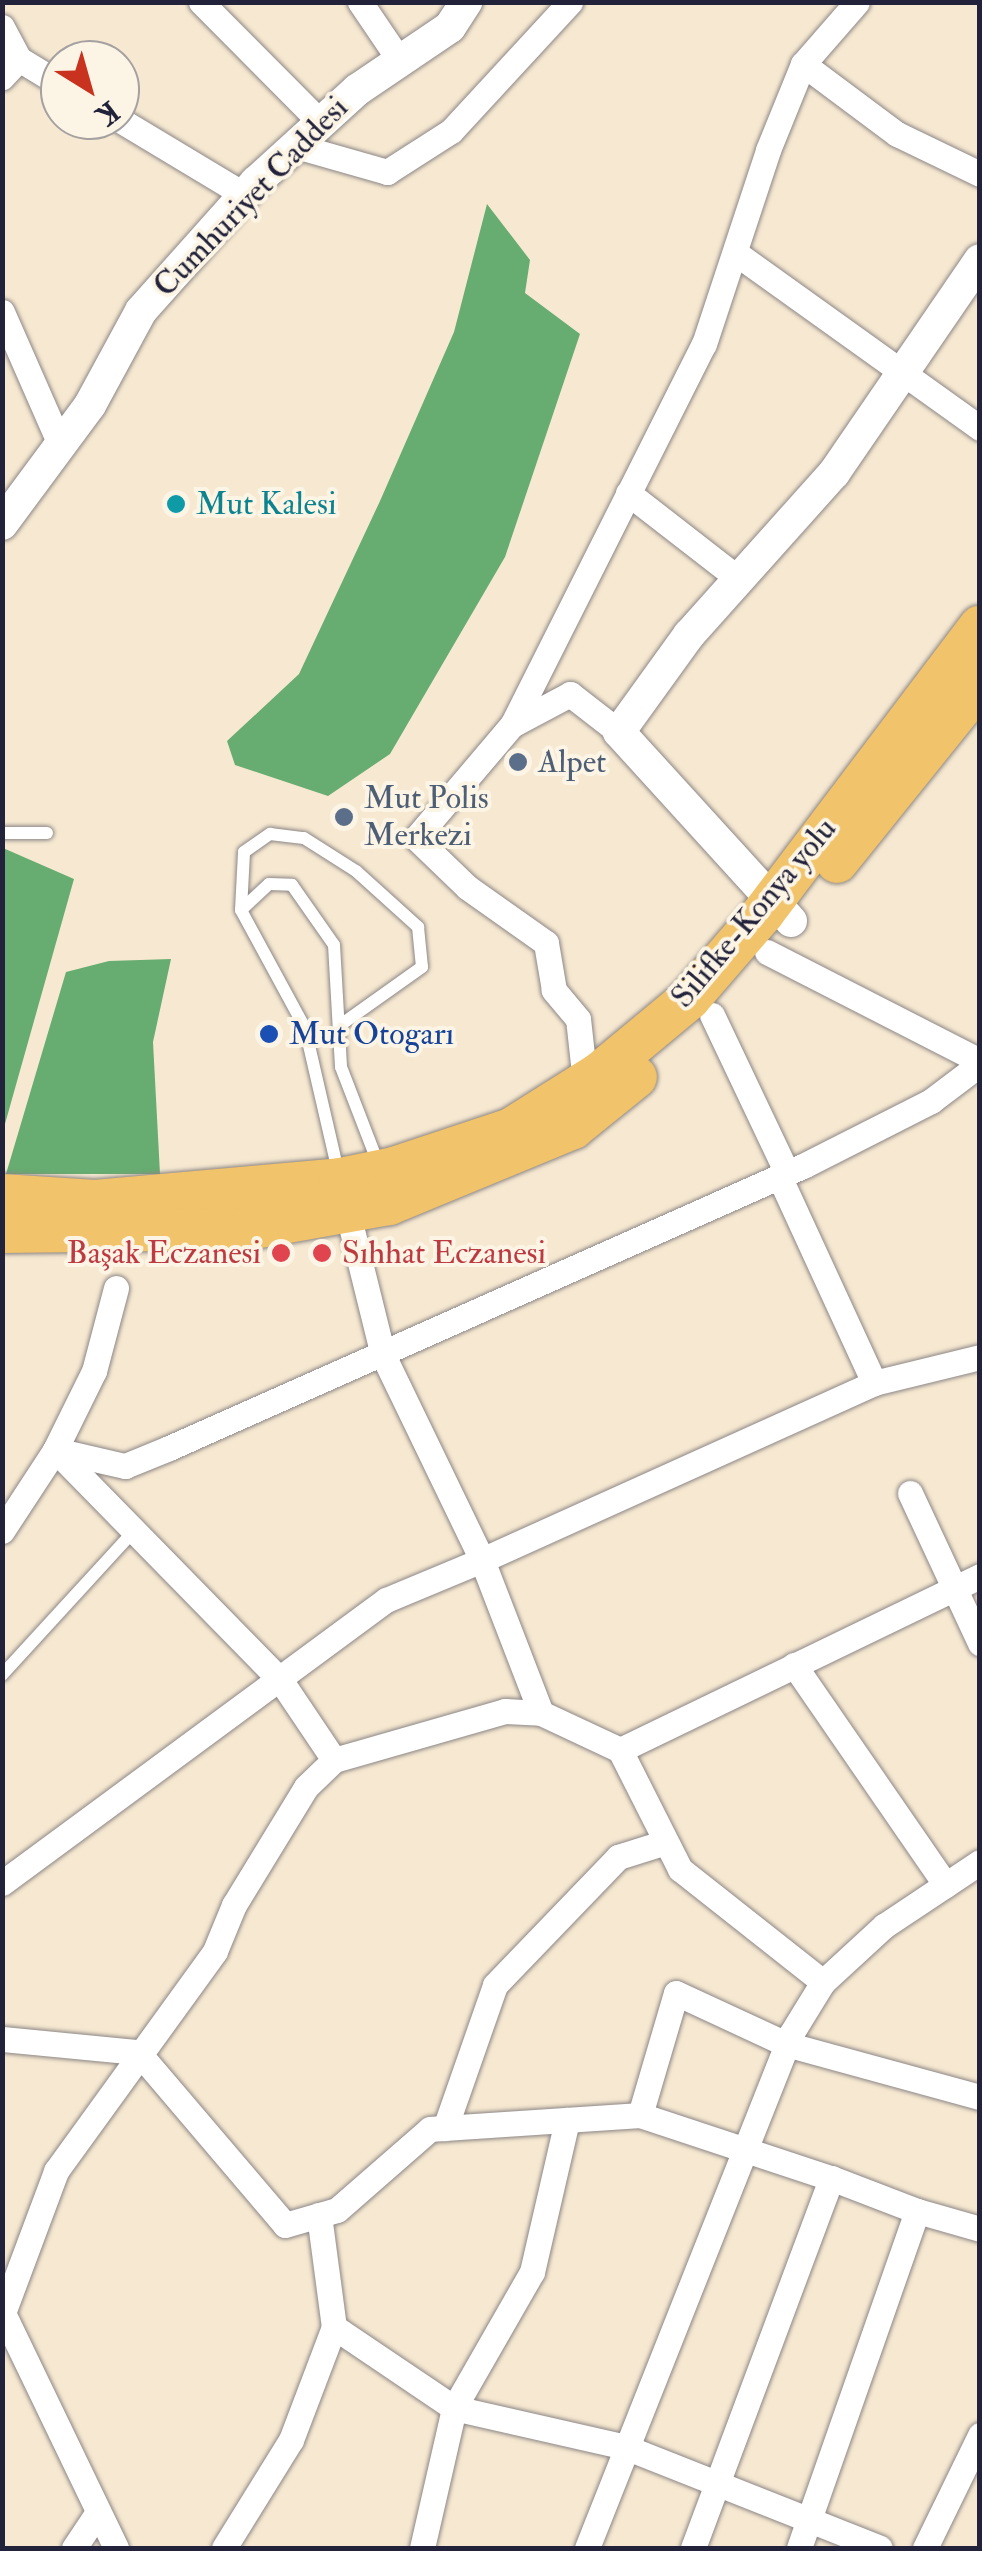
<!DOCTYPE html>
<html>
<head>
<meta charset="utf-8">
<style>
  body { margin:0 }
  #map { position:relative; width:982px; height:2551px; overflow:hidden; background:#f7e9d1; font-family:"IM FELL Double Pica",serif }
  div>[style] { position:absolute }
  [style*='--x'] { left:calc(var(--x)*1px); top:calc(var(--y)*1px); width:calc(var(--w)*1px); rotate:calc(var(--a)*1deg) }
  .forest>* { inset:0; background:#67ac70 }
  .roads { filter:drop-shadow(0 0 2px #8c8686) drop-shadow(0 0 2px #8c8686) }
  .service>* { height:12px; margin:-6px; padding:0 6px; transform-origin:6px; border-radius:6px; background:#fff }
  .minor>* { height:25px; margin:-12.5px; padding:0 12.5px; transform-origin:12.5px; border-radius:12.5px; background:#fff }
  .tertiary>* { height:32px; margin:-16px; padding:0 16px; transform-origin:16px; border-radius:16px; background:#fff }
  .trunk>* { height:42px; margin:-21px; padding:0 21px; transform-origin:21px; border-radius:21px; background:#f1c36a }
  .dots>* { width:28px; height:28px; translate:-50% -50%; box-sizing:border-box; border:5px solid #fcf5e5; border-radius:50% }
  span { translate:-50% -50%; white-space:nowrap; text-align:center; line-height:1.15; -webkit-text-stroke:8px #fcf5e5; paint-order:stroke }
  .street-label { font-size:32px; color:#22223b }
  .culture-label { font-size:32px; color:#0d838f }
  .left { translate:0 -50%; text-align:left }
  .service-label { font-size:32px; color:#4e5e75 }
  .transit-label { font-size:32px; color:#164399 }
  .health-label { font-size:32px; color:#be3a42 }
  .right { translate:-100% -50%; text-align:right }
  .frame { position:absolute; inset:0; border:5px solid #22223b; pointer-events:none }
  .north { position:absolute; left:40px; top:40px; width:100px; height:100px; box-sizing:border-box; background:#fcf5e5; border:2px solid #a5a1a1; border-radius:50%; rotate:143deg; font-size:28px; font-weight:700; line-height:40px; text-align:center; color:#22223b }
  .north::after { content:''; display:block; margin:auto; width:35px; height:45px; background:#c8321e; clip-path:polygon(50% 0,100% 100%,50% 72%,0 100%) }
</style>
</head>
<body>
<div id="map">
  <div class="forest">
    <div style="clip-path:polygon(487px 204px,530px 260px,525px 293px,580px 334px,505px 557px,390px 754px,328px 796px,235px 765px,227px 741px,299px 674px,380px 501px,454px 332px)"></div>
    <div style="clip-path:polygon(3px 848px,74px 879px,3px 1131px)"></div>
    <div style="clip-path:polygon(171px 959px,153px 1042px,160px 1174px,6px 1174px,66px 972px,109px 961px)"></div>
  </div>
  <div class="roads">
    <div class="service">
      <div style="--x:2;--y:833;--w:45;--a:0"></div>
      <div style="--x:241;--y:910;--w:58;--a:-87"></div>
      <div style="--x:244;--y:852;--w:32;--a:-35"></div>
      <div style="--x:270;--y:834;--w:34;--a:7"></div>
      <div style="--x:304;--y:838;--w:62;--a:32.4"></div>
      <div style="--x:356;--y:871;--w:84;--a:42.1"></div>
      <div style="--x:418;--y:927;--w:40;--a:84.3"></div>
      <div style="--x:422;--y:967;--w:102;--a:144.6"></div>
      <div style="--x:338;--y:1171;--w:147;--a:-103"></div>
      <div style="--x:305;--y:1028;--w:134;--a:-118.5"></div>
      <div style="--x:241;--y:910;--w:38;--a:-43"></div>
      <div style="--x:269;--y:884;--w:23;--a:2"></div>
      <div style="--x:292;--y:885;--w:73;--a:55"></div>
      <div style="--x:334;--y:945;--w:122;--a:86.7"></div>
      <div style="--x:341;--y:1067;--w:103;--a:68.9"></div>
      <div style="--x:2;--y:1675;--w:195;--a:-47.5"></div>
    </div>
    <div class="minor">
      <div style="--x:201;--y:2;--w:170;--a:45.2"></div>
      <div style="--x:360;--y:2;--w:71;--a:55.9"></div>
      <div style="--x:2;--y:27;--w:36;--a:62"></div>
      <div style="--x:19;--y:59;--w:25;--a:133"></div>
      <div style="--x:19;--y:59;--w:48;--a:31.4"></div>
      <div style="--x:803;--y:64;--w:82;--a:-48.9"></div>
      <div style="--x:120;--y:120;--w:146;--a:31"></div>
      <div style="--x:296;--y:146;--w:95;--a:15.9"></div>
      <div style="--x:387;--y:172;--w:76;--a:-32.6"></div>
      <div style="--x:451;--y:131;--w:176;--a:-47.3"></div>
      <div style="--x:737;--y:254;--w:299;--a:35.6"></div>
      <div style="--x:2;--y:312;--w:144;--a:66.3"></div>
      <div style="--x:628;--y:493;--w:140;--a:37.8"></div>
      <div style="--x:512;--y:725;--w:427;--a:-63.3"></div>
      <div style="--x:704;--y:344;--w:204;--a:-71.7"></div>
      <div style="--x:768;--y:150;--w:93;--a:-67.9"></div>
      <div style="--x:803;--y:64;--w:117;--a:36.7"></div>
      <div style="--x:897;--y:134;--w:92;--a:25.7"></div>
      <div style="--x:767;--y:952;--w:239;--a:27.1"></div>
      <div style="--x:712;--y:1015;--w:175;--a:64.6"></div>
      <div style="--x:585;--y:1082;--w:63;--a:-96.3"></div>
      <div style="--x:578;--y:1019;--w:38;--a:-130"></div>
      <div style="--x:554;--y:990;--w:48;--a:-99.7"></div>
      <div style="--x:546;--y:943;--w:97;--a:-144.7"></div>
      <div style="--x:467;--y:887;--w:71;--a:-136.1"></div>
      <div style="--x:416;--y:838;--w:148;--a:-49.7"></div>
      <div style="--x:512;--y:725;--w:66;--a:-28.1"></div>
      <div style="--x:570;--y:694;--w:62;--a:37.8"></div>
      <div style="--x:779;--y:1176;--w:228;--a:65.3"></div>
      <div style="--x:348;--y:1214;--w:145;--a:76.1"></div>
      <div style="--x:383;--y:1355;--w:228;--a:64.2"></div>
      <div style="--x:482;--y:1560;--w:430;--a:-24.3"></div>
      <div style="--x:874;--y:1383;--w:109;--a:-13.8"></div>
      <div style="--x:116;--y:1288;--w:86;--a:104.8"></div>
      <div style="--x:94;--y:1371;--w:88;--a:116.3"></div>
      <div style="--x:55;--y:1450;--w:323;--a:45.6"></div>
      <div style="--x:281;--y:1681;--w:95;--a:56.1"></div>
      <div style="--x:334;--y:1760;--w:178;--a:-16"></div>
      <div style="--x:505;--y:1711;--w:36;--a:3"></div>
      <div style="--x:541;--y:1713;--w:87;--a:25.1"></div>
      <div style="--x:910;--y:1493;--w:166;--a:65"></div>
      <div style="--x:2;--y:1531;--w:97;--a:-56.8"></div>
      <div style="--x:55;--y:1450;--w:72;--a:12.9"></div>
      <div style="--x:125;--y:1466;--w:48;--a:-22.2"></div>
      <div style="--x:169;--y:1448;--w:694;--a:-23.98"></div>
      <div style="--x:803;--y:1166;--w:144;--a:-26.9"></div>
      <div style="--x:931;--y:1101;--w:61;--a:-37.1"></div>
      <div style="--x:794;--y:1665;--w:267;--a:55.4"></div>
      <div style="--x:2;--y:1883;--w:477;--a:-36.4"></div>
      <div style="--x:386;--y:1600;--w:104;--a:-22.6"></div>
      <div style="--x:482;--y:1560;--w:164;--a:68.9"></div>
      <div style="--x:823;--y:1982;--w:182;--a:-141.7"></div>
      <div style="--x:680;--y:1869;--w:133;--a:-116.8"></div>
      <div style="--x:620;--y:1750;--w:400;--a:-25.8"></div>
      <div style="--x:2;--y:2039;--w:137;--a:5.5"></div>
      <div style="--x:138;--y:2052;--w:227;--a:49.6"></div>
      <div style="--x:285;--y:2225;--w:54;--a:-16.1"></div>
      <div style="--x:337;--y:2210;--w:123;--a:-41.1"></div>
      <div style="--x:430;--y:2129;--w:210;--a:-3.8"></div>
      <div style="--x:640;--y:2115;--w:201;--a:18.3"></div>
      <div style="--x:640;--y:2115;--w:127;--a:-73.6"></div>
      <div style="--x:676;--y:1993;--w:121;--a:24.9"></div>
      <div style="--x:786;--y:2044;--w:201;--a:15.3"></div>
      <div style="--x:445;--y:2128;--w:151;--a:-70.7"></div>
      <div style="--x:495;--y:1985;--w:178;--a:-46.1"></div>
      <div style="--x:618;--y:1857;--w:50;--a:-17.4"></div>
      <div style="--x:319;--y:2215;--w:113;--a:82.4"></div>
      <div style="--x:334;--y:2327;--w:145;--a:34"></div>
      <div style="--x:454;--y:2408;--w:175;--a:12.8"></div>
      <div style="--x:625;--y:2447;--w:274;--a:21.6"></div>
      <div style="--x:2;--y:2311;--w:263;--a:64.3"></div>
      <div style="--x:3;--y:2313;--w:152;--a:-69.5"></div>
      <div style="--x:56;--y:2171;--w:271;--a:-54.1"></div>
      <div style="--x:215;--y:1951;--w:50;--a:-67.6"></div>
      <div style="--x:234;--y:1905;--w:138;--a:-58.6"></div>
      <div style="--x:306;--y:1787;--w:39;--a:-44"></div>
      <div style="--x:74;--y:2548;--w:43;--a:-56.3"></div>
      <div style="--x:224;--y:2548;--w:127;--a:-58.2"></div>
      <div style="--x:291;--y:2440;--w:121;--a:-69.2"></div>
      <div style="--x:422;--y:2548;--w:144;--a:-77.1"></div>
      <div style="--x:454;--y:2408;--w:157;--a:-60.2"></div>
      <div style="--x:532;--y:2272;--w:156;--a:-77"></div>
      <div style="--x:587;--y:2548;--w:553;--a:-68.35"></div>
      <div style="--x:791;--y:2034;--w:61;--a:-58.4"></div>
      <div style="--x:823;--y:1982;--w:83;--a:-42.6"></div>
      <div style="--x:884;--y:1926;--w:115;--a:-33.7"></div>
      <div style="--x:693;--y:2548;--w:395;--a:-69.5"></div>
      <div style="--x:831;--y:2178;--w:92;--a:21"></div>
      <div style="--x:799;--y:2548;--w:357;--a:-70.7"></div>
      <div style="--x:917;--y:2211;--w:66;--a:15.9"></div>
      <div style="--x:925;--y:2548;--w:126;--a:-64"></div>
    </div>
    <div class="tertiary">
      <div style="--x:2;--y:524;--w:148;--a:-53.5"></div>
      <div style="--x:90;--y:405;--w:107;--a:-61.5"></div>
      <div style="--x:141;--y:311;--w:173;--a:-48.3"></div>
      <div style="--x:256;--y:182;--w:137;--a:-42.3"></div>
      <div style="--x:357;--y:90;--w:112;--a:-34.1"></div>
      <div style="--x:450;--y:27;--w:30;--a:-57"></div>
      <div style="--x:791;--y:921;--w:256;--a:-132.3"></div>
      <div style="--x:619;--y:732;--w:120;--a:-54.2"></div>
      <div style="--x:689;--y:635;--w:217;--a:-48.2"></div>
      <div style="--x:834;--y:473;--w:258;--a:-55.6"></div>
    </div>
    <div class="trunk">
      <div style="--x:837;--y:862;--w:228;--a:-51.2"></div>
      <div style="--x:2;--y:1195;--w:93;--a:3.7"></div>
      <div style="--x:95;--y:1201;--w:246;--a:-5.1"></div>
      <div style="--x:340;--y:1179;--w:55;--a:-11.5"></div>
      <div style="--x:394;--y:1168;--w:123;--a:-18.4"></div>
      <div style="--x:511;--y:1129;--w:105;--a:-32.2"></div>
      <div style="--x:600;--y:1073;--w:116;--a:-39.7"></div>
      <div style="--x:689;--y:999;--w:115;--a:-49.2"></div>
      <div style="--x:764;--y:912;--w:358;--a:-52.9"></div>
      <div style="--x:2;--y:1232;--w:247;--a:-0.7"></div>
      <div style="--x:249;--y:1229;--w:142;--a:-10.1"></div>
      <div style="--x:389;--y:1204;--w:199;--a:-22.4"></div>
      <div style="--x:573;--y:1128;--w:81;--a:-39"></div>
    </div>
  </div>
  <div class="dots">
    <div style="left:176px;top:504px;background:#0f9aa8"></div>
    <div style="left:518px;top:762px;background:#5c6f8a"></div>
    <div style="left:344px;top:817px;background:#5c6f8a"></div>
    <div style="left:269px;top:1034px;background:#1a4fb4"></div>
    <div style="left:281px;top:1253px;background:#e0444e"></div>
    <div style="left:322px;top:1253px;background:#e0444e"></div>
  </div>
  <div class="street-label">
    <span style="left:251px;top:197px;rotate:-46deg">Cumhuriyet Caddesi</span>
    <span style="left:754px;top:913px;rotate:-50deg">Silifke-Konya yolu</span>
  </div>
  <div class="culture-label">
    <span class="left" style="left:196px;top:504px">Mut Kalesi</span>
  </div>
  <div class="service-label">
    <span class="left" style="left:538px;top:762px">Alpet</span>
    <span class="left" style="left:364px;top:817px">Mut Polis<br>Merkezi</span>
  </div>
  <div class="transit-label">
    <span class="left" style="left:289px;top:1034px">Mut Otogarı</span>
  </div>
  <div class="health-label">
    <span class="right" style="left:261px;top:1253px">Başak Eczanesi</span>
    <span class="left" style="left:342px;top:1253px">Sıhhat Eczanesi</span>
  </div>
  <div class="frame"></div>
  <div class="north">K</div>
</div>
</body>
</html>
